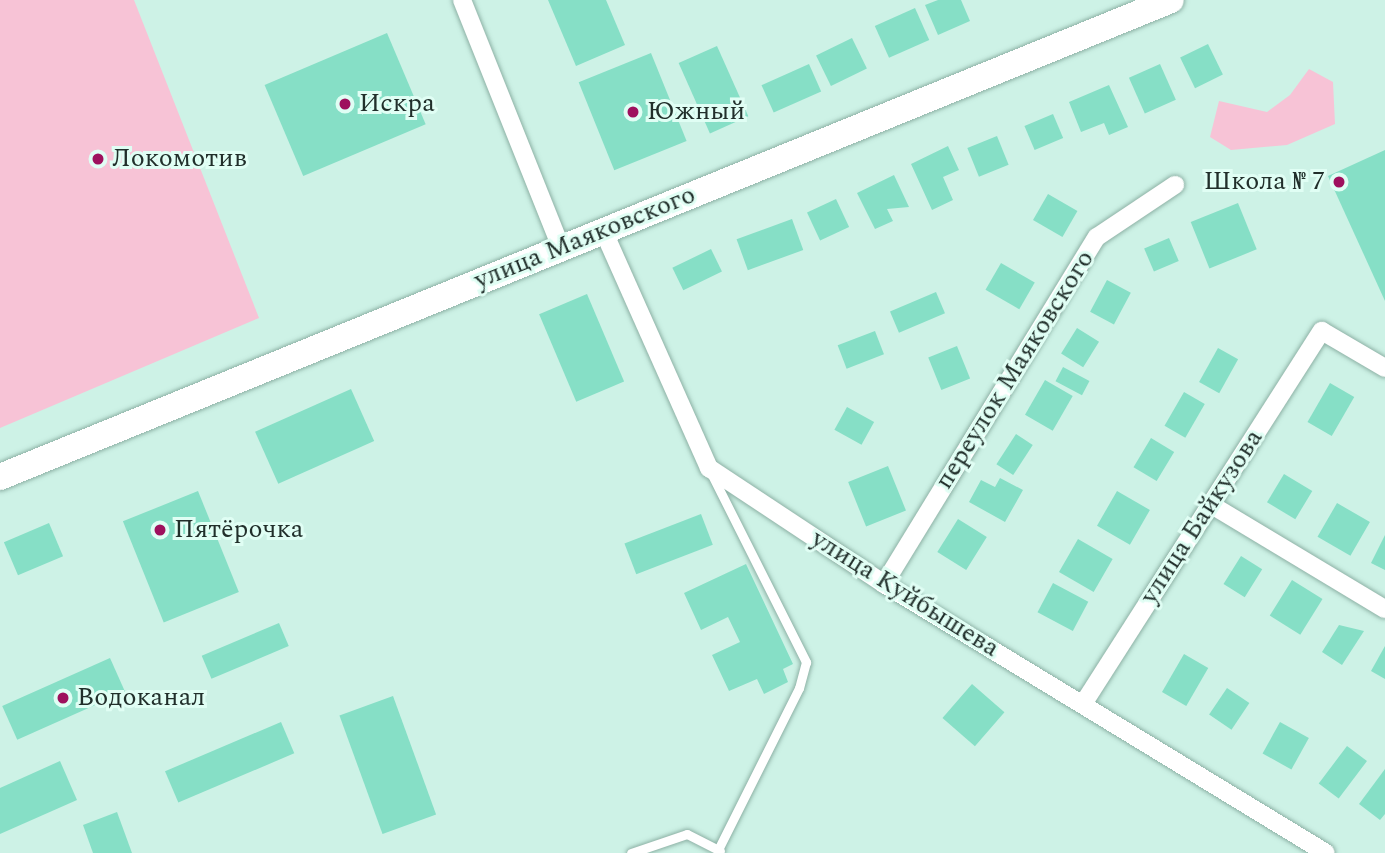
<!DOCTYPE html>
<html>
<head>
<meta charset="utf-8">
<style>
  body { margin:0 }
  #map { position:relative; width:1385px; height:853px; overflow:hidden; background:#cdf2e6; font-family:Spectral,serif }
  div>[style] { position:absolute }
  [style*='--x'] { left:calc(var(--x)*1px); top:calc(var(--y)*1px); width:calc(var(--w)*1px); rotate:calc(var(--a)*1deg) }
  .green>* { inset:0; background:#f7c3d6 }
  .building>* { inset:0; background:#86dfc6; transform-origin:0 0 }
  .roads { filter:drop-shadow(0 0 2px #8db1a5) drop-shadow(0 0 2px #8db1a5) }
  .lane>* { height:9px; margin:-4.5px; padding:0 4.5px; transform-origin:4.5px; border-radius:4.5px; background:#fff }
  .street>* { height:18px; margin:-9px; padding:0 9px; transform-origin:9px; border-radius:9px; background:#fff }
  .secondary>* { height:26px; margin:-13px; padding:0 13px; transform-origin:13px; border-radius:13px; background:#fff }
  .dots>* { width:19px; height:19px; translate:-50% -50%; box-sizing:border-box; border:4px solid #e0fef4; border-radius:50% }
  span { translate:-50% -50%; white-space:nowrap; text-align:center; line-height:1.15; -webkit-text-stroke:6px #e0fef4; paint-order:stroke }
  .poi-label { font-size:26px; color:#212f2b }
  .left { translate:0 -50%; text-align:left }
  .right { translate:-100% -50%; text-align:right }
  .street-label { font-size:26px; color:#212f2b }
</style>
</head>
<body>
<div id="map">
  <div class="green">
    <div style="clip-path:polygon(0 0,134px 0,259px 318px,0 428px)"></div>
    <div style="clip-path:polygon(1309px 69px,1333px 82px,1335px 124px,1287px 145px,1231px 150px,1210px 137px,1219px 101px,1267px 112px,1290px 95px)"></div>
  </div>
  <div class="building">
    <div style="clip-path:polygon(548px 0,606px 0,625px 45px,576px 66px)"></div>
    <div style="clip-path:polygon(938px 0,961px 0,970px 21px,938px 35px,925px 5px)"></div>
    <div style="left:915px;top:8px;width:35px;height:44px;rotate:66deg"></div>
    <div style="left:387px;top:33px;width:99px;height:133px;rotate:67deg"></div>
    <div style="left:852px;top:38px;width:34px;height:40px;rotate:64deg"></div>
    <div style="left:1208px;top:44px;width:34px;height:31px;rotate:64deg"></div>
    <div style="left:717px;top:46px;width:77px;height:42px;rotate:66deg"></div>
    <div style="left:651px;top:53px;width:95px;height:78px;rotate:68deg"></div>
    <div style="left:809px;top:64px;width:30px;height:52px;rotate:66deg"></div>
    <div style="left:1160px;top:64px;width:39px;height:34px;rotate:66deg"></div>
    <div style="clip-path:polygon(1109px 85px,1128px 127px,1109px 135px,1104px 123px,1081px 132px,1069px 102px)"></div>
    <div style="left:1053px;top:114px;width:26px;height:31px;rotate:67deg"></div>
    <div style="left:997px;top:136px;width:31px;height:32px;rotate:68deg"></div>
    <div style="clip-path:polygon(948px 146px,959px 170px,943px 177px,953px 200px,932px 210px,911px 164px)"></div>
    <div style="clip-path:polygon(1385px 150px,1385px 301px,1328px 176px)"></div>
    <div style="clip-path:polygon(894px 175px,909px 207px,887px 209px,893px 221px,875px 229px,857px 193px)"></div>
    <div style="left:1048px;top:194px;width:34px;height:30px;rotate:30deg"></div>
    <div style="left:836px;top:199px;width:31px;height:32px;rotate:65deg"></div>
    <div style="left:1238px;top:203px;width:50px;height:51px;rotate:68deg"></div>
    <div style="left:792px;top:219px;width:33px;height:59px;rotate:70deg"></div>
    <div style="left:1169px;top:238px;width:25px;height:27px;rotate:67deg"></div>
    <div style="left:711px;top:249px;width:25px;height:43px;rotate:64deg"></div>
    <div style="left:1001px;top:263px;width:39px;height:31px;rotate:30deg"></div>
    <div style="left:1107px;top:280px;width:27px;height:36px;rotate:28deg"></div>
    <div style="left:936px;top:292px;width:23px;height:50px;rotate:67deg"></div>
    <div style="left:587px;top:294px;width:95px;height:52px;rotate:67deg"></div>
    <div style="left:1077px;top:328px;width:26px;height:30px;rotate:32deg"></div>
    <div style="left:875px;top:331px;width:25px;height:40px;rotate:69deg"></div>
    <div style="left:957px;top:346px;width:35px;height:31px;rotate:68deg"></div>
    <div style="left:1218px;top:348px;width:23px;height:39px;rotate:29deg"></div>
    <div style="left:1063px;top:367px;width:30px;height:16px;rotate:28deg"></div>
    <div style="left:1045px;top:380px;width:32px;height:40px;rotate:30deg"></div>
    <div style="left:1330px;top:383px;width:28px;height:45px;rotate:30deg"></div>
    <div style="left:351px;top:389px;width:57px;height:105px;rotate:66deg"></div>
    <div style="left:1184px;top:392px;width:24px;height:39px;rotate:30deg"></div>
    <div style="left:847px;top:407px;width:31px;height:26px;rotate:29deg"></div>
    <div style="left:1016px;top:434px;width:20px;height:36px;rotate:33deg"></div>
    <div style="left:1151px;top:438px;width:27px;height:34px;rotate:31deg"></div>
    <div style="left:888px;top:466px;width:48px;height:43px;rotate:68deg"></div>
    <div style="left:1284px;top:474px;width:33px;height:33px;rotate:31deg"></div>
    <div style="clip-path:polygon(1000px 478px,1023px 490px,1005px 522px,969px 502px,981px 480px,995px 487px)"></div>
    <div style="left:198px;top:491px;width:109px;height:81px;rotate:68deg"></div>
    <div style="left:1117px;top:491px;width:38px;height:40px;rotate:30deg"></div>
    <div style="left:1337px;top:503px;width:38px;height:39px;rotate:30deg"></div>
    <div style="left:701px;top:514px;width:33px;height:82px;rotate:69deg"></div>
    <div style="left:958px;top:519px;width:34px;height:39px;rotate:32deg"></div>
    <div style="left:49px;top:523px;width:36px;height:49px;rotate:67deg"></div>
    <div style="clip-path:polygon(1385px 535px,1385px 570px,1371px 563px)"></div>
    <div style="left:1078px;top:539px;width:40px;height:38px;rotate:30deg"></div>
    <div style="left:1241px;top:556px;width:25px;height:33px;rotate:32deg"></div>
    <div style="clip-path:polygon(746px 564px,793px 664px,783px 669px,788px 682px,764px 694px,757px 679px,729px 691px,712px 655px,740px 642px,728px 617px,701px 630px,684px 593px)"></div>
    <div style="left:1292px;top:580px;width:36px;height:42px;rotate:32deg"></div>
    <div style="left:1053px;top:583px;width:40px;height:33px;rotate:28deg"></div>
    <div style="left:279px;top:623px;width:25px;height:84px;rotate:67deg"></div>
    <div style="clip-path:polygon(1339px 625px,1364px 631px,1342px 665px,1322px 652px)"></div>
    <div style="clip-path:polygon(1385px 646px,1385px 679px,1371px 671px)"></div>
    <div style="left:1184px;top:654px;width:28px;height:44px;rotate:30deg"></div>
    <div style="left:110px;top:658px;width:37px;height:118px;rotate:66deg"></div>
    <div style="left:972px;top:684px;width:43px;height:45px;rotate:41deg"></div>
    <div style="left:1227px;top:688px;width:27px;height:32px;rotate:34deg"></div>
    <div style="left:393px;top:696px;width:126px;height:57px;rotate:70deg"></div>
    <div style="left:281px;top:722px;width:34px;height:126px;rotate:67deg"></div>
    <div style="left:1280px;top:722px;width:33px;height:36px;rotate:29deg"></div>
    <div style="left:1347px;top:746px;width:25px;height:47px;rotate:37deg"></div>
    <div style="clip-path:polygon(60px 761px,77px 800px,0 834px,0 788px)"></div>
    <div style="clip-path:polygon(1385px 769px,1385px 814px,1380px 820px,1359px 804px)"></div>
    <div style="clip-path:polygon(117px 812px,132px 853px,93px 853px,83px 825px)"></div>
  </div>
  <div class="roads">
    <div class="lane">
      <div style="--x:711;--y:473;--w:212;--a:63.3"></div>
      <div style="--x:806;--y:662;--w:27;--a:105"></div>
      <div style="--x:799;--y:688;--w:179;--a:116.6"></div>
      <div style="--x:631;--y:853;--w:59;--a:-18.7"></div>
      <div style="--x:687;--y:834;--w:37;--a:27"></div>
    </div>
    <div class="street">
      <div style="--x:462;--y:0;--w:267;--a:68.2"></div>
      <div style="--x:603;--y:230;--w:261;--a:66"></div>
      <div style="--x:709;--y:468;--w:210;--a:33.5"></div>
      <div style="--x:884;--y:584;--w:517;--a:31.32"></div>
      <div style="--x:1210;--y:504;--w:204;--a:31"></div>
      <div style="--x:884;--y:584;--w:407;--a:-58.5"></div>
      <div style="--x:1097;--y:237;--w:94;--a:-33.7"></div>
      <div style="--x:1083;--y:704;--w:443;--a:-57.4"></div>
      <div style="--x:1322;--y:331;--w:73;--a:30.4"></div>
    </div>
    <div class="secondary">
      <div style="--x:0;--y:477;--w:1264;--a:-22.16"></div>
    </div>
  </div>
  <div class="dots">
    <div style="left:345px;top:104px;background:#9e115e"></div>
    <div style="left:633px;top:112px;background:#9e115e"></div>
    <div style="left:98px;top:159px;background:#9e115e"></div>
    <div style="left:1339px;top:182px;background:#9e115e"></div>
    <div style="left:160px;top:530px;background:#9e115e"></div>
    <div style="left:63px;top:698px;background:#9e115e"></div>
  </div>
  <div class="poi-label">
    <span class="left" style="left:359px;top:104px">Искра</span>
    <span class="left" style="left:647px;top:112px">Южный</span>
    <span class="left" style="left:112px;top:159px">Локомотив</span>
    <span class="right" style="left:1325px;top:182px">Школа № 7</span>
    <span class="left" style="left:174px;top:530px">Пятёрочка</span>
    <span class="left" style="left:77px;top:698px">Водоканал</span>
  </div>
  <div class="street-label">
    <span style="left:585px;top:238px;rotate:-22deg">улица Маяковского</span>
    <span style="left:1015px;top:370px;rotate:-58deg">переулок Маяковского</span>
    <span style="left:1202px;top:517px;rotate:-57deg">улица Байкузова</span>
    <span style="left:905px;top:594px;rotate:32deg">улица Куйбышева</span>
  </div>
</div>
</body>
</html>
